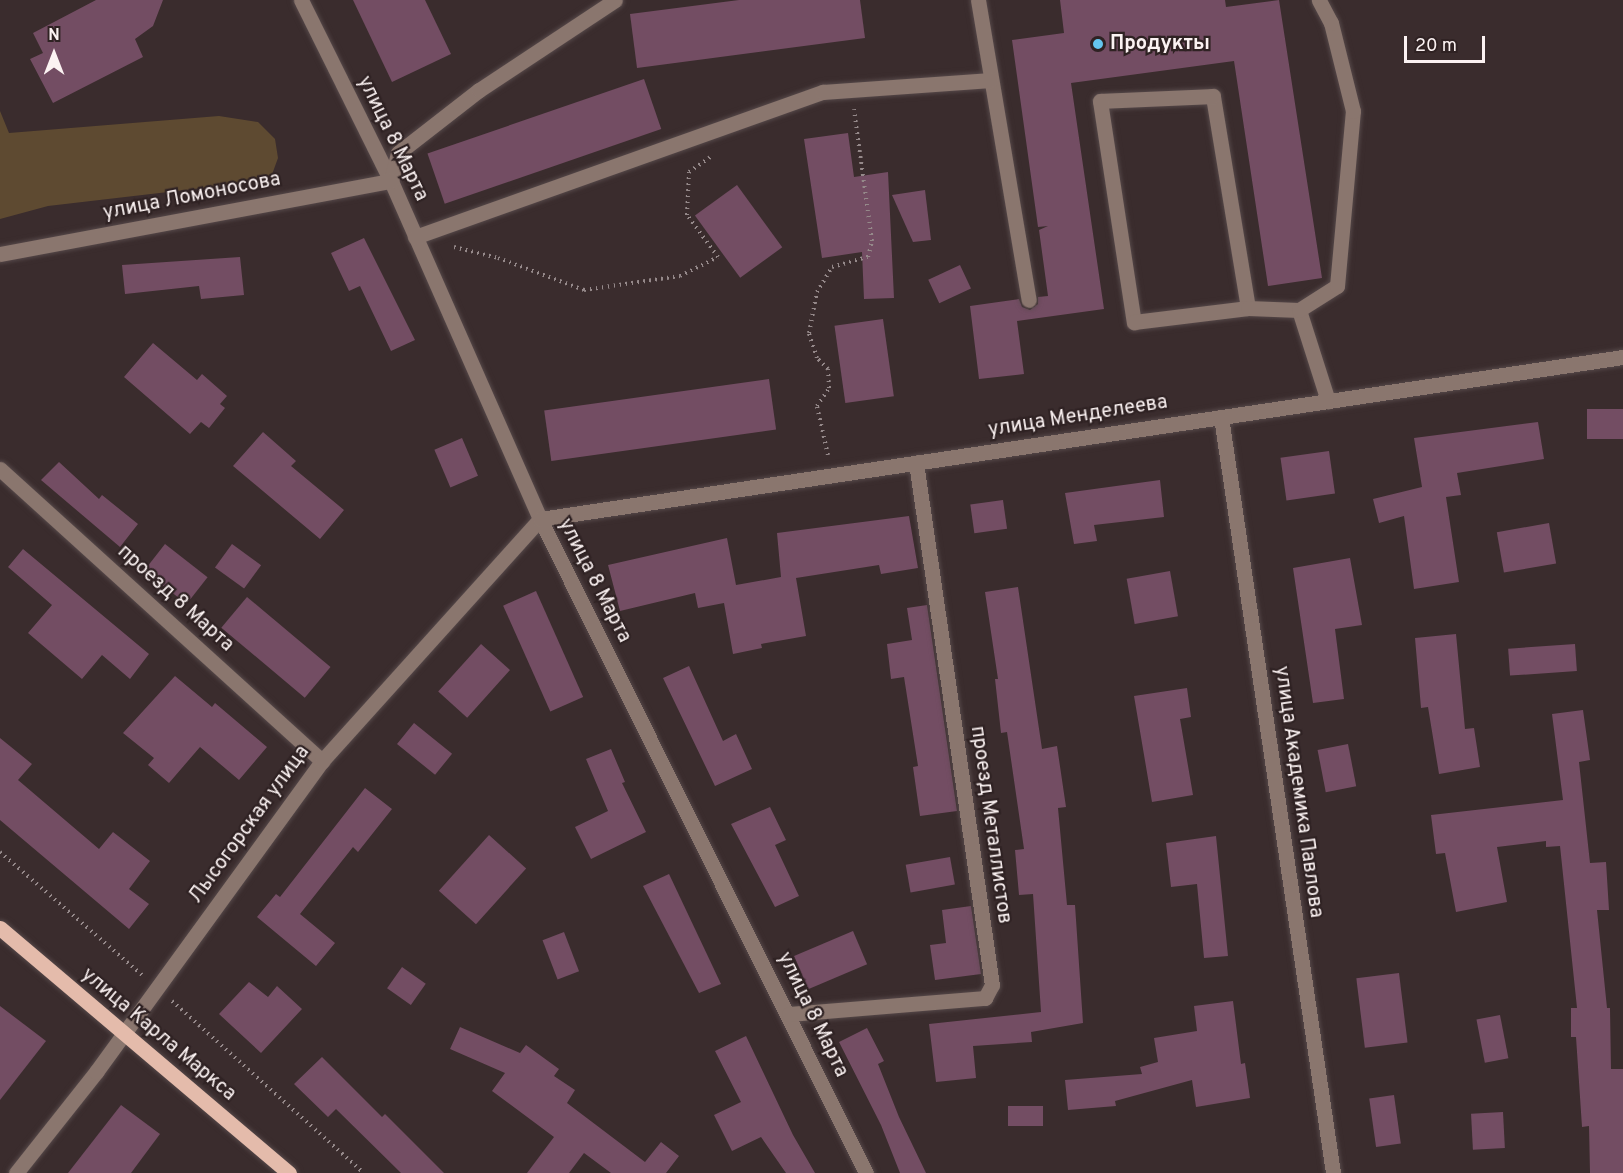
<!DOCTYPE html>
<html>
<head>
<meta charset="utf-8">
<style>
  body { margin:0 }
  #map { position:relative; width:1623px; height:1173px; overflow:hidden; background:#3a2c2d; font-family:Overpass,sans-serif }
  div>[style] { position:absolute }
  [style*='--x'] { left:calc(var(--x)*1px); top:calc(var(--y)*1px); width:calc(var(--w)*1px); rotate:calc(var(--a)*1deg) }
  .green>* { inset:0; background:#5e4a31 }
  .building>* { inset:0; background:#734d63; transform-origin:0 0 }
  .path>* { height:4px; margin-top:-2px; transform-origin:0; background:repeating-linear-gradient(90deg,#95898a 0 1.5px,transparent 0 6px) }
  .roads { filter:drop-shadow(0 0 2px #554849) drop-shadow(0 0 2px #554849) }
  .minor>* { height:15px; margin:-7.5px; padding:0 7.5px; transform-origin:7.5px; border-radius:7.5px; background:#8a766e }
  .major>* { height:15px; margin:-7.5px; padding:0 7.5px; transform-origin:7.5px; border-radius:7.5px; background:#e4bbab }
  .dots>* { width:16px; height:16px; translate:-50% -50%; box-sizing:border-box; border:3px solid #2f2223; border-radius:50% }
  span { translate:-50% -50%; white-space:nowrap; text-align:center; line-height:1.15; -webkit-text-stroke:4.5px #2f2223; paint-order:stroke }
  .poi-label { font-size:20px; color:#fbf2f2; font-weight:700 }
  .left { translate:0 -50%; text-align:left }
  .street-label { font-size:20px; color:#fbf2f2 }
  .north { position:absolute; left:24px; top:24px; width:60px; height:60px; -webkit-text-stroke:4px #2f2223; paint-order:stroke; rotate:0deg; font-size:16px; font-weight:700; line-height:24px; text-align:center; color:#fbf2f2 }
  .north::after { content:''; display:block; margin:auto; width:21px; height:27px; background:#fbf2f2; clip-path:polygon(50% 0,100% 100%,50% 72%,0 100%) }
  .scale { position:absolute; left:1404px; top:36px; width:81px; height:27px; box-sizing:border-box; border:3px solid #fbf2f2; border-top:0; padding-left:8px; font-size:18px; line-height:21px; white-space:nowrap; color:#fbf2f2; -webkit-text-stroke:4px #2f2223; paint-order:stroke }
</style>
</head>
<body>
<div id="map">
  <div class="green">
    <div style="clip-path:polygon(0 111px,9px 133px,219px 116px,258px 122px,275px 139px,278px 158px,270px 180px,48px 206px,0 219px)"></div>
  </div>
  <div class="building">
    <div style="clip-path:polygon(96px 0,163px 0,153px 26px,135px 39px,143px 57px,53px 103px,30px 59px,43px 53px,33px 33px)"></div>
    <div style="clip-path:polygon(353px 0,425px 0,451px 54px,392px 82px)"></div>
    <div style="clip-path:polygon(739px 0,860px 0,865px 38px,637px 68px,630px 14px)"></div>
    <div style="clip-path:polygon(1060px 0,1225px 0,1226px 7px,1279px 0,1322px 278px,1268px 286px,1234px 61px,1071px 83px,1104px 309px,1017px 321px,1024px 374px,979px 379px,970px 306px,1019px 299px,1022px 307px,1030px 310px,1038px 304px,1038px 297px,1048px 296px,1039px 230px,1048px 226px,1038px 227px,1012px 40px,1064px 33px)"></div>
    <div style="left:644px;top:79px;width:53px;height:229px;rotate:71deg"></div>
    <div style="clip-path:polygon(848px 133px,854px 177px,888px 172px,894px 298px,864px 299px,862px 252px,822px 258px,804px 139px)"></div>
    <div style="left:737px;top:185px;width:77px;height:52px;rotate:54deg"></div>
    <div style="clip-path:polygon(925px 190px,931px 240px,913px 242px,892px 195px)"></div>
    <div style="clip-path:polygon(364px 238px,415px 340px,391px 351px,360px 286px,349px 291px,331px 253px)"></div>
    <div style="clip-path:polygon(240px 257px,244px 295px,201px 299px,199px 286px,125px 294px,122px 265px)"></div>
    <div style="left:960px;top:265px;width:26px;height:35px;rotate:65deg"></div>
    <div style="left:883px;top:319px;width:78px;height:49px;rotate:82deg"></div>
    <div style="clip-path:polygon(153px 343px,197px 380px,202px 374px,227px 396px,220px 404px,225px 408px,209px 428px,201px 422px,190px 434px,124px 377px)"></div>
    <div style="left:769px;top:379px;width:51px;height:227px;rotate:82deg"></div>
    <div style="left:1623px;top:409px;width:30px;height:36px;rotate:90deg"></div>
    <div style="clip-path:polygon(1538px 422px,1544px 459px,1457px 473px,1461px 495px,1446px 497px,1459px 582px,1414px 589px,1404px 516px,1379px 523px,1373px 499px,1422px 487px,1414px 438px)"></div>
    <div style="clip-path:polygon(263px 432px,296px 461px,291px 466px,344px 510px,320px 539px,233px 466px)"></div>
    <div style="left:462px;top:438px;width:41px;height:30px;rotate:67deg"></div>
    <div style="left:1329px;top:451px;width:43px;height:49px;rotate:82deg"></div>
    <div style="clip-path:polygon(59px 462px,99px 499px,102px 495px,138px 524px,120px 547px,41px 480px)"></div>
    <div style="clip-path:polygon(1160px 480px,1164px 517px,1094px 525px,1097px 541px,1074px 544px,1065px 493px)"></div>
    <div style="left:1003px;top:500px;width:29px;height:33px;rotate:82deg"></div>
    <div style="clip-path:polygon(909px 516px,918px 568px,881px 574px,879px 565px,796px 578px,806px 636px,761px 644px,762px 648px,733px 654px,724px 603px,698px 608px,695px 593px,620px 611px,608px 565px,727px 538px,736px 585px,781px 577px,777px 533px)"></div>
    <div style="left:1549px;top:523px;width:41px;height:53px;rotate:80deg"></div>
    <div style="left:165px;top:544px;width:54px;height:34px;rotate:38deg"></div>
    <div style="left:232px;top:544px;width:36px;height:29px;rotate:36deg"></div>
    <div style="clip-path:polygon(23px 549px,149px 654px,130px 679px,102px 655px,82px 679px,28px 633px,52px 605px,8px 567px)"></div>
    <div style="clip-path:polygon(1350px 558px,1362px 625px,1335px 629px,1344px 699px,1313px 703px,1293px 568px)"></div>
    <div style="left:1170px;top:571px;width:46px;height:44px;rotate:80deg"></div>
    <div style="clip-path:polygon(1018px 587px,1042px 749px,1057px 746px,1066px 807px,1058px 808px,1067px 905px,1075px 905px,1083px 1023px,1031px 1032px,1032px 1042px,973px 1046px,976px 1078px,936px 1082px,929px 1024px,1041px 1012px,1033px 894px,1019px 895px,1015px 850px,1024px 849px,1007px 732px,1001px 733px,995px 679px,998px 679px,985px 592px)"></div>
    <div style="left:536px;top:591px;width:116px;height:36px;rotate:66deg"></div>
    <div style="left:247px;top:597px;width:109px;height:40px;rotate:40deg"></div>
    <div style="clip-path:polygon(927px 605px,957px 811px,920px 816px,913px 767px,918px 766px,904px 677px,891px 679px,887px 644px,912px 640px,907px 608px)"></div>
    <div style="clip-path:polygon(1456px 634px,1465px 729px,1474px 728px,1480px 767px,1439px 774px,1428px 707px,1421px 708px,1415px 638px)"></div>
    <div style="left:481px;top:644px;width:39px;height:64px;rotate:42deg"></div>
    <div style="left:1575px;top:644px;width:27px;height:67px;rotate:86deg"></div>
    <div style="clip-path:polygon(689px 666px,723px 741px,736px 734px,752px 769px,715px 786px,663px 678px)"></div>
    <div style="clip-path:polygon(175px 676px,212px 707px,215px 703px,267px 747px,239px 780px,200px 747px,169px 783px,148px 765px,154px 758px,123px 733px)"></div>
    <div style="clip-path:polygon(1187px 688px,1191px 717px,1180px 719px,1193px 795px,1152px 802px,1134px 696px)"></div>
    <div style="clip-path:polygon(1583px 710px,1590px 760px,1579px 762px,1590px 863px,1606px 862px,1609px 910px,1597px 910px,1607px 1008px,1610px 1008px,1611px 1069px,1623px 1069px,1623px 1173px,1590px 1173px,1589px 1126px,1582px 1127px,1576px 1037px,1571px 1037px,1571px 1008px,1577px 1008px,1560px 846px,1546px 847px,1546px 841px,1497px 847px,1507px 902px,1456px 912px,1445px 853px,1436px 854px,1431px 815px,1563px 800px,1552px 714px)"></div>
    <div style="left:414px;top:723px;width:49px;height:27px;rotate:39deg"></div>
    <div style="clip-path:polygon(0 738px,32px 764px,18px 780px,99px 849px,113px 832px,150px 861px,129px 889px,149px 904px,129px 929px,0 820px)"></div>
    <div style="left:1348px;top:744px;width:43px;height:31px;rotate:79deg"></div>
    <div style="clip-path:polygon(611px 749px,625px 782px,622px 783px,646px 832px,591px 859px,575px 827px,608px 811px,586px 759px)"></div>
    <div style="clip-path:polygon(365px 788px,392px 809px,358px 852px,353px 847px,300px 914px,335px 943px,316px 966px,257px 917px,276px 894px,280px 897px)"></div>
    <div style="clip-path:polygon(770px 807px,786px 840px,775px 845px,799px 896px,775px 907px,731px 824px)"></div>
    <div style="left:489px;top:835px;width:50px;height:75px;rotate:42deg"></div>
    <div style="clip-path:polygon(1216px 836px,1228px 956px,1204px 958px,1197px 884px,1171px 887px,1166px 843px)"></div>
    <div style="left:950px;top:857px;width:28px;height:45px;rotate:80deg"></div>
    <div style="clip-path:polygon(669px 874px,721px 984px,699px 993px,643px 886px)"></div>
    <div style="clip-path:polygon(971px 906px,981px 974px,935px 980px,930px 945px,946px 943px,942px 910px)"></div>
    <div style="left:853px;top:931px;width:36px;height:64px;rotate:67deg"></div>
    <div style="left:564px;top:932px;width:42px;height:23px;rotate:69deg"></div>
    <div style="left:402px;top:967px;width:29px;height:26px;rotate:35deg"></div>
    <div style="left:1399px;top:973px;width:70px;height:43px;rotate:83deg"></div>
    <div style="clip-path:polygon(249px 982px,268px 997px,277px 986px,302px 1009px,261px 1053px,219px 1014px)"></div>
    <div style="clip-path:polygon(1233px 1001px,1241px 1064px,1245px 1063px,1250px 1098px,1196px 1107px,1192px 1080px,1115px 1101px,1116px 1106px,1068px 1110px,1065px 1080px,1142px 1074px,1140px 1067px,1158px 1062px,1154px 1038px,1197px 1031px,1194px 1006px)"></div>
    <div style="clip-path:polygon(0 1006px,46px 1041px,0 1100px)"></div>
    <div style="left:1500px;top:1015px;width:44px;height:24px;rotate:79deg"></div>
    <div style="clip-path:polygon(460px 1027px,520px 1053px,526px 1045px,559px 1069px,554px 1076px,575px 1090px,567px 1103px,645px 1162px,661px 1142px,679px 1156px,666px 1173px,611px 1173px,584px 1153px,569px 1173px,527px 1173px,554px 1137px,492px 1091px,505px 1073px,450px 1049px)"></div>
    <div style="clip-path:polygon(867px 1028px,884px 1061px,878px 1064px,899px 1117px,926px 1173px,900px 1173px,881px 1125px,839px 1042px)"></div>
    <div style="clip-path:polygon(746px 1036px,793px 1135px,815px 1173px,786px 1173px,761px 1137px,732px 1151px,714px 1115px,741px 1102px,715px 1051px)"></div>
    <div style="clip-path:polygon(322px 1057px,382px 1117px,385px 1114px,444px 1173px,401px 1173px,336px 1109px,328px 1117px,294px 1084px)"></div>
    <div style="left:1394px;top:1095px;width:49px;height:25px;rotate:82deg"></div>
    <div style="clip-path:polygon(121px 1105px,160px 1134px,131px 1173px,68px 1173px)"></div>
    <div style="left:1043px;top:1106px;width:20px;height:35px;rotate:90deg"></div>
    <div style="left:1503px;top:1112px;width:36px;height:32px;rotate:87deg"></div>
  </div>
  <div class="path">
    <div style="--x:454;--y:247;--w:45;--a:14"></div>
    <div style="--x:498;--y:258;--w:92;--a:20.4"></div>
    <div style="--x:584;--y:290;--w:97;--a:-8.3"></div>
    <div style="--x:680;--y:276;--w:42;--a:-26.6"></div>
    <div style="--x:718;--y:257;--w:52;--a:-126.4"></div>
    <div style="--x:687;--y:215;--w:43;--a:-87.3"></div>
    <div style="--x:689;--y:172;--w:29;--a:-35"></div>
    <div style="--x:828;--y:455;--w:50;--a:-102.7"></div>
    <div style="--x:817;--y:406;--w:22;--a:-56"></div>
    <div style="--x:829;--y:388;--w:19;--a:-93"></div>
    <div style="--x:828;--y:369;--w:16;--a:-135"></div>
    <div style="--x:817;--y:358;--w:26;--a:-108"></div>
    <div style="--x:809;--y:333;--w:42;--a:-79"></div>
    <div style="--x:817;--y:292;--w:29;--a:-59"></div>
    <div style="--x:832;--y:267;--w:37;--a:-16"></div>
    <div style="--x:868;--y:257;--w:16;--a:-76"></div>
    <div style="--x:872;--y:241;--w:133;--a:-97.8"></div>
    <div style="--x:0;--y:852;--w:188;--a:40.9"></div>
    <div style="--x:172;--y:1001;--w:258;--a:41.9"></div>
  </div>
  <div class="roads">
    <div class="minor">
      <div style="--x:301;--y:0;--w:202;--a:63.6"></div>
      <div style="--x:391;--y:181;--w:369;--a:66.2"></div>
      <div style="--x:540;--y:519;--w:731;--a:63.51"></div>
      <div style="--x:978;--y:0;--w:304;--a:80.4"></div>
      <div style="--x:391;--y:181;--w:29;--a:-76"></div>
      <div style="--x:398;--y:153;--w:103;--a:-37.9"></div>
      <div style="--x:479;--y:90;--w:163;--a:-33.5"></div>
      <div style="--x:415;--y:237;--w:433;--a:-19.6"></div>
      <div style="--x:823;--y:92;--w:168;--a:-4.1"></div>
      <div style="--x:0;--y:254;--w:398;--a:-10.6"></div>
      <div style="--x:1248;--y:308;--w:215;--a:-99.4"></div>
      <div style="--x:1213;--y:96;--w:113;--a:177.5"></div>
      <div style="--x:1100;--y:101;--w:224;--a:81.3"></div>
      <div style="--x:1134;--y:322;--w:115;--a:-7"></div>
      <div style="--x:1248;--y:308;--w:51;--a:2.2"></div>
      <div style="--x:1299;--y:310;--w:96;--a:72.3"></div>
      <div style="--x:1299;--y:310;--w:45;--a:-32.3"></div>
      <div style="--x:1337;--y:286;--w:176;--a:-84.8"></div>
      <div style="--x:1353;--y:111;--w:91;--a:-104"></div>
      <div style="--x:1331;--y:23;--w:26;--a:-118"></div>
      <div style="--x:1221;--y:417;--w:764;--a:81.57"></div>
      <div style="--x:0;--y:469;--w:435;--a:42.2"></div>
      <div style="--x:789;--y:1014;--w:197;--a:-4.7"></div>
      <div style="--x:985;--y:998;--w:15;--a:-62"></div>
      <div style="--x:992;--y:985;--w:528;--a:-98.28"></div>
      <div style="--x:16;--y:1173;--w:129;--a:-51.6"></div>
      <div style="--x:96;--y:1072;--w:384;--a:-54"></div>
      <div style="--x:322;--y:761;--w:326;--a:-48"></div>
      <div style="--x:540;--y:519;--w:1095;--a:-8.51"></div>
    </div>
    <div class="major">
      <div style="--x:0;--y:928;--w:379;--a:40.3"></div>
    </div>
  </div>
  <div class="dots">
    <div style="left:1098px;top:44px;background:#64c5ee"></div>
  </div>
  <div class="poi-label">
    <span class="left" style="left:1110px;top:44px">Продукты</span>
  </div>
  <div class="street-label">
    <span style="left:392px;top:139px;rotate:64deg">улица 8 Марта</span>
    <span style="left:192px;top:197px;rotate:-11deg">улица Ломоносова</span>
    <span style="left:1078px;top:417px;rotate:-9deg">улица Менделеева</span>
    <span style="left:594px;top:581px;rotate:63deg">улица 8 Марта</span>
    <span style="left:175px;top:599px;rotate:42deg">проезд 8 Марта</span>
    <span style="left:1298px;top:792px;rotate:82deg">улица Академика Павлова</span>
    <span style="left:250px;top:825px;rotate:-54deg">Лысогорская улица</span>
    <span style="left:990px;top:825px;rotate:82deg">проезд Металлистов</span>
    <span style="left:812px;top:1015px;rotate:64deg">улица 8 Марта</span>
    <span style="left:158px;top:1035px;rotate:40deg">улица Карла Маркса</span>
  </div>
  <div class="north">N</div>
  <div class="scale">20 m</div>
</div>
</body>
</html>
